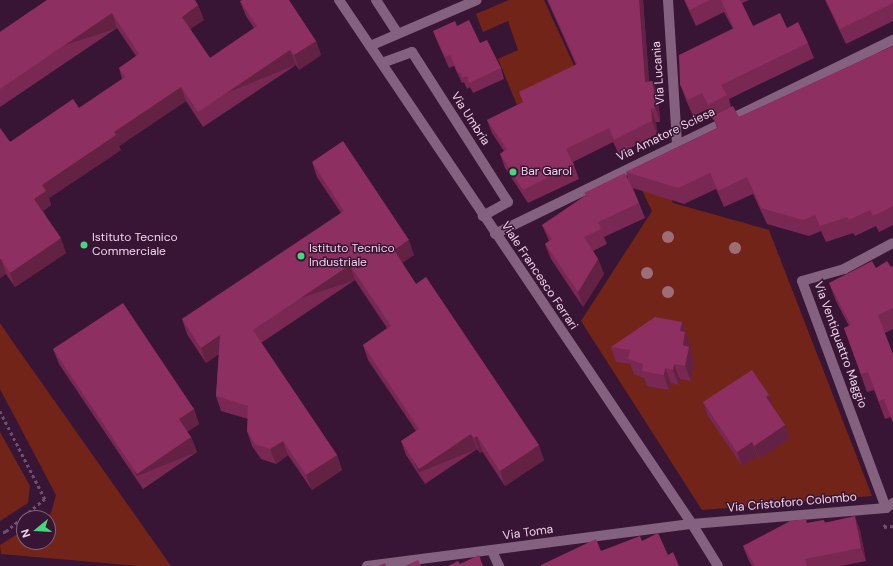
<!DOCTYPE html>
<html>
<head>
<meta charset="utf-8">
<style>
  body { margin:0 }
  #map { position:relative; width:893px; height:566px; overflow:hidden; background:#391535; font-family:"DM Sans",sans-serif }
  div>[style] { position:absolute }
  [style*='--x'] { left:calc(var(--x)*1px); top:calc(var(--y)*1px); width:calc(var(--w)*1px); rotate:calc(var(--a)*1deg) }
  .green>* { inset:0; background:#722418 }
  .path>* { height:2.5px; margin-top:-1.25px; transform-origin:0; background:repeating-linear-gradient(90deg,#70506c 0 3px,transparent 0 6px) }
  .minor>* { height:10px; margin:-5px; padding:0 5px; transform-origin:5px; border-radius:5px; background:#84617f }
  .trees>* { width:12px; height:12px; margin:-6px; border-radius:50%; background:#9d6e76 }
  .wall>* { inset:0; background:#792853 }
  .shaded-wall>* { inset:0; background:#632143; transform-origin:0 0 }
  .building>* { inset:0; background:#8d2f60 }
  .dots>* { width:11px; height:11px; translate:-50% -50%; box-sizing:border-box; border:2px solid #391535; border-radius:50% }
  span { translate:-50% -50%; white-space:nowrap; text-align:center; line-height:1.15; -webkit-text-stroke:3px #391535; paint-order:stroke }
  .street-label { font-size:12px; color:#edd4e8 }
  .poi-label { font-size:12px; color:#edd4e8 }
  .left { translate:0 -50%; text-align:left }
  .north { position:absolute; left:16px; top:510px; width:40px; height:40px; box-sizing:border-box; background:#391535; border:1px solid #81617d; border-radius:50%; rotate:252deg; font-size:11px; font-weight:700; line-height:16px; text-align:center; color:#edd4e8 }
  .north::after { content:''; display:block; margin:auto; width:14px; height:18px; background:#45d77a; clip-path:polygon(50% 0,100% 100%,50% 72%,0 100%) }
</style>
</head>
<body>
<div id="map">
  <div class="green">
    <div style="clip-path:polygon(509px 0,544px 0,578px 74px,517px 105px,498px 59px,518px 50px,508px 21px,483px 32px,476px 14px)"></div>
    <div style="clip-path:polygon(657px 168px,673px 203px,769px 230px,872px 496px,702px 510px,581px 321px,652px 211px,636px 178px)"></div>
    <div style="clip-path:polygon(0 323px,15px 345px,171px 566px,139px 566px,1px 554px,0 545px,24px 530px,24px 542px,48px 542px,48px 518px,44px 518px,51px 513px,56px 495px,0 389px)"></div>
    <div style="clip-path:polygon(0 432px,30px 486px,28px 503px,0 521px)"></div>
  </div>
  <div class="path">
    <div style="--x:0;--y:411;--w:99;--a:62.9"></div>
    <div style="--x:45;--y:499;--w:51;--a:139.8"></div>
    <div style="--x:6;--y:532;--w:6;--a:171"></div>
    <div style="--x:886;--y:525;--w:3;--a:135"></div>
    <div style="--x:884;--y:527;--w:9;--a:-6"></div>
  </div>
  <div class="minor">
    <div style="--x:339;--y:0;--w:632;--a:56.03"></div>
    <div style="--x:692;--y:524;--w:49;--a:58.2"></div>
    <div style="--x:376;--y:0;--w:40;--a:57.1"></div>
    <div style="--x:668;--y:0;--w:144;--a:86.4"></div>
    <div style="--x:370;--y:46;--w:116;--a:-23.3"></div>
    <div style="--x:382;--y:63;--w:32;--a:-20"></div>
    <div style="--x:412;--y:52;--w:178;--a:57.4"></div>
    <div style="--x:508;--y:202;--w:29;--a:151"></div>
    <div style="--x:495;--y:234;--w:443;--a:-26"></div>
    <div style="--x:886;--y:508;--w:242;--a:-110.3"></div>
    <div style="--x:802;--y:281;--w:44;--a:-15.9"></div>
    <div style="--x:844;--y:269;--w:55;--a:-28"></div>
    <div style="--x:492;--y:551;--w:17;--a:65"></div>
    <div style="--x:367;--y:566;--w:328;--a:-7.4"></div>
    <div style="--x:692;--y:524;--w:195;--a:-4.7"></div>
    <div style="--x:886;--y:508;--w:9;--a:-36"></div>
  </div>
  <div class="trees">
    <div style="left:668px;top:237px"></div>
    <div style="left:735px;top:248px"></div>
    <div style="left:647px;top:273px"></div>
    <div style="left:668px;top:292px"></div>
  </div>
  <div class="wall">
    <div style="clip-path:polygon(47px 0,198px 5px,204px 20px,190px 29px,210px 58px,254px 28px,246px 16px,240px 1px,316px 41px,321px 55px,299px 70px,296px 65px,203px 127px,186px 101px,119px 146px,121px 150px,49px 198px,51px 205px,43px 211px,66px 253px,15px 287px,6px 274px,0 278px,0 128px,10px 142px,79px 108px,122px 79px,119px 68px,136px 56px,117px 28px,0 107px,0 32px)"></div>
    <div style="clip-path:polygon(547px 0,643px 0,649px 81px,658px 95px,660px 122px,656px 122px,657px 134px,619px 154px,613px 142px,573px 162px,579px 179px,528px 203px,505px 168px,500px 154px,504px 151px,492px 133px,487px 120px,523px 102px,576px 65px)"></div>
    <div style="clip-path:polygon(684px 0,749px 0,742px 3px,753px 26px,787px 28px,808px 43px,814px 58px,729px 99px,731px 107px,739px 117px,893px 46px,893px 225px,879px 232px,876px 226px,855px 236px,853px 233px,826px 242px,821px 231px,809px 236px,767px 224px,753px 194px,724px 207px,716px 189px,684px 204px,633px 188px,645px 218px,604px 237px,607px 244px,593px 251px,598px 259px,604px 274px,583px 307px,551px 259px,545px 244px,549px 241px,542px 225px,628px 178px,626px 172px,717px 128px,714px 120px,713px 120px,708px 109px,693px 116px,686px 100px,680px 84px,733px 29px,724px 12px,696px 26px)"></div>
    <div style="clip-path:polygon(825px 0,893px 0,893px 21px,846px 44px)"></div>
    <div style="clip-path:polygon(457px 26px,480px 43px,501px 68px,504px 79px,473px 93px,470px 87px,467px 89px,464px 82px,462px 83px,454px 66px,449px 68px,437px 41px,433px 31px)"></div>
    <div style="clip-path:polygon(312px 162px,414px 255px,402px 263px,416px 284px,544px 460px,505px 486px,482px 451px,480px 453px,477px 449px,425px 484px,406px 455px,401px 441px,416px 431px,368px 360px,363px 345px,387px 328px,355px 280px,261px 343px,337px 455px,342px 470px,312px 490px,288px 455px,276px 464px,261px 459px,252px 446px,247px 431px,248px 419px,221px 411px,216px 396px,219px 354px,206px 363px,187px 334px,182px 319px,341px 213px,317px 177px)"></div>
    <div style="clip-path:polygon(893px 266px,893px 329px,885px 333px,891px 417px,885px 419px,874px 390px,867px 392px,844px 328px,849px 326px,836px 301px,829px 283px,876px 268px,891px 267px)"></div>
    <div style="clip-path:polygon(682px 322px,691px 347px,690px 351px,694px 362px,691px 381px,680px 379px,679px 385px,671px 383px,669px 390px,647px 386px,644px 378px,634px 374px,630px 364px,616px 362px,611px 347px)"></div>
    <div style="clip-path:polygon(53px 349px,194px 409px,199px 424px,187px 432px,191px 437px,197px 452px,143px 489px,59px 364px)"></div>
    <div style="clip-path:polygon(769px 395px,773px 407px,785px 425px,790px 438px,759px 459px,757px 456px,742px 466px,708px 416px,703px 402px)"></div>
    <div style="clip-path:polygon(824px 520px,825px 522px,860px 530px,866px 561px,841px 566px,752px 566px,748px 559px,743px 546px,808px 523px)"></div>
  </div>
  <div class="shaded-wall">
    <div style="clip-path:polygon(639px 0,643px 0,650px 95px,645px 82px)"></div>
    <div style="clip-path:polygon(198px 5px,204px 20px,187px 31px,182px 17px)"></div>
    <div style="left:112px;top:13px;width:16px;height:135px;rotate:72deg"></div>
    <div style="clip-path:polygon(316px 41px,321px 55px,299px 70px,294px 55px)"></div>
    <div style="left:290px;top:50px;width:16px;height:111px;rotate:68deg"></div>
    <div style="clip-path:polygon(653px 81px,658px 95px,660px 122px,655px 108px)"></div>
    <div style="clip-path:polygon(181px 87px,186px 101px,119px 146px,121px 150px,49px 198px,51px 205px,40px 213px,34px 199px,42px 185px,114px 132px)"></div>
    <div style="clip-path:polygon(651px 109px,656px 122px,657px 134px,652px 121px)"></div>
    <div style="clip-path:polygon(61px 238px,66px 253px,15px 287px,10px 273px)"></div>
    <div style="clip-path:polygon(409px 240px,414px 255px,399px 265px,394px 250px)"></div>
    <div style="clip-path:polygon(0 259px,1px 259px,6px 274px,0 278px)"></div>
    <div style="clip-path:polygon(598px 259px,604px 274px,583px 307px,578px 292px)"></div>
    <div style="left:350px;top:265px;width:16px;height:117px;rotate:72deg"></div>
    <div style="clip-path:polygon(682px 322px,691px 347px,690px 351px,694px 362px,691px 381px,685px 366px,683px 345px,680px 331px)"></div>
    <div style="clip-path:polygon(220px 335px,225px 350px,206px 363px,201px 348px)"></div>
    <div style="clip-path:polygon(674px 364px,680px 379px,679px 385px,673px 370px)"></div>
    <div style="clip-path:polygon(665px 368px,671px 383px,669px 390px,664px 375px)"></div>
    <div style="clip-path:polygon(769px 395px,774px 409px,766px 397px)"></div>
    <div style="clip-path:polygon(194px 409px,199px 424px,184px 434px,179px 419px)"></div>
    <div style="clip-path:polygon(785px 425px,790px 438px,759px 459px,754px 446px)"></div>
    <div style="left:471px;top:434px;width:16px;height:63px;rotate:68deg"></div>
    <div style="clip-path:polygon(477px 436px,482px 451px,480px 453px,474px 438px)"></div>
    <div style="left:191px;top:437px;width:16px;height:65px;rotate:68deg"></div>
    <div style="clip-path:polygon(283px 441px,288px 455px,276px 464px,270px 449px)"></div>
    <div style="clip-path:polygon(752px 442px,757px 456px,742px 466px,737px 452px)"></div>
    <div style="clip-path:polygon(539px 445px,544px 460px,505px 486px,500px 471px)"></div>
    <div style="clip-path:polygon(337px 455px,342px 470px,312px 490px,306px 475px)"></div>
    <div style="clip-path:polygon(855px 516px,860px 530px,866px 561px,861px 548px)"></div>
  </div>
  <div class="building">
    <div style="clip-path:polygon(47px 0,195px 0,198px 5px,182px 17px,210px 58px,257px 26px,240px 1px,242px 0,289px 0,316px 41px,294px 55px,290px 50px,198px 112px,181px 87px,114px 132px,116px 135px,42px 185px,46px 191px,34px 199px,61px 238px,10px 273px,1px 259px,0 259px,0 128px,10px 142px,73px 99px,79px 108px,125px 77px,119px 68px,139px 54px,112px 13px,0 89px,0 32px)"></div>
    <div style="clip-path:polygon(548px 0,639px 0,645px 82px,653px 81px,655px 108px,651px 109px,652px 121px,614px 140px,609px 128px,566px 149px,574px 165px,523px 190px,500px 154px,507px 149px,487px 120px,523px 102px,519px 92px,577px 64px)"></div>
    <div style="clip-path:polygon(685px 0,710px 0,690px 10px)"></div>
    <div style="clip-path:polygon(721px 0,740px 0,753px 26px,780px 13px,787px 28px,798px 22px,808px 43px,721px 85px,727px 95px,708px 105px,702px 93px,688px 100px,680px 84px,679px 55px,734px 28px)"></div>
    <div style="clip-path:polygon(826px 0,893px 0,893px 3px,840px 29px)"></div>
    <div style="clip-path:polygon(469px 20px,480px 43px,487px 40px,501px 68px,469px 83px,467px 76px,463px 78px,460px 72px,458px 73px,450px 55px,445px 57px,433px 31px,455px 21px,457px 26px)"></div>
    <div style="clip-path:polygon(893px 46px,893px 206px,873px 216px,870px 210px,849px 220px,847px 217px,820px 226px,815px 215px,803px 220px,761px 208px,747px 177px,718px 191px,710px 173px,678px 188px,626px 172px,718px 128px,713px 116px,733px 106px,739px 117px)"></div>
    <div style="clip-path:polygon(343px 141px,409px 240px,394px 250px,416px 284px,426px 277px,539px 445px,500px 471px,477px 436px,474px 438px,471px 434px,419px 469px,401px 441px,419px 429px,363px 345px,391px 326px,350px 265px,253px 330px,337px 455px,306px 475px,283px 441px,270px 449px,255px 444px,247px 431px,248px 406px,216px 396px,220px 335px,201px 348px,182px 319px,344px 211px,312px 162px)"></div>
    <div style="clip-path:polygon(625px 173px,639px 203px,598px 222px,601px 229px,584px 237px,598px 259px,578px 292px,545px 244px,552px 239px,542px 225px,586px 195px,584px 193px)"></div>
    <div style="clip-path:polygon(872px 261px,876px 268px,887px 261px,891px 267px,893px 266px,893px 308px,878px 315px,893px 354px,893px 423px,884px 399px,879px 401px,868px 372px,861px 374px,844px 328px,851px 325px,829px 283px)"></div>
    <div style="clip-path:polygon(123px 303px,194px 409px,179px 419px,191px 437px,137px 474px,53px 349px)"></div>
    <div style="clip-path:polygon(655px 317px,682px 322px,680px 331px,685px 332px,683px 345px,689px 347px,685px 366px,674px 364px,673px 370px,665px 368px,664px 375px,642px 371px,643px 364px,628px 359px,630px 350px,611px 347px)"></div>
    <div style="clip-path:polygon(752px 370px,769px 395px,766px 397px,785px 425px,754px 446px,752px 442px,737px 452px,703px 402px)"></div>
    <div style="clip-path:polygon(855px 516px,861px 548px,805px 559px,807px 566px,755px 566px,743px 546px,790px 521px,806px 519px,807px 523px,824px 520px,824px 523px)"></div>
    <div style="clip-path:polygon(658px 533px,668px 555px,673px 552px,679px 566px,541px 566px,541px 565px,596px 539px,601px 551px,640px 536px,642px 541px)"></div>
    <div style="clip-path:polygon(479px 555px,483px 566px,448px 566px,458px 561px,460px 564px)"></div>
    <div style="clip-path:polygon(418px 560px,421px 566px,405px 566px)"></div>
    <div style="clip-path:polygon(385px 563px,386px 566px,378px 566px)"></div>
  </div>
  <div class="dots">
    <div style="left:513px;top:172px;background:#45d77a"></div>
    <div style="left:84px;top:245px;background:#45d77a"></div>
    <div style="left:301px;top:256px;background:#45d77a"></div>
  </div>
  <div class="street-label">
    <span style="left:659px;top:73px;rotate:-94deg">Via Lucania</span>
    <span style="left:470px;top:119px;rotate:57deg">Via Umbria</span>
    <span style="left:666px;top:135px;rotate:-26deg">Via Amatore Sciesa</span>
    <span style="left:539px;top:276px;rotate:56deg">Viale Francesco Ferrari</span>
    <span style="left:840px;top:345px;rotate:70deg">Via Ventiquattro Maggio</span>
    <span style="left:792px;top:503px;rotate:-5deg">Via Cristoforo Colombo</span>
    <span style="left:528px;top:533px;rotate:-8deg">Via Toma</span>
  </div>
  <div class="poi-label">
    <span class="left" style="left:521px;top:172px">Bar Garol</span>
    <span class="left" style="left:92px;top:245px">Istituto Tecnico<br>Commerciale</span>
    <span class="left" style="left:309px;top:256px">Istituto Tecnico<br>Industriale</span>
  </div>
  <div class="north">N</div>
</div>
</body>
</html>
